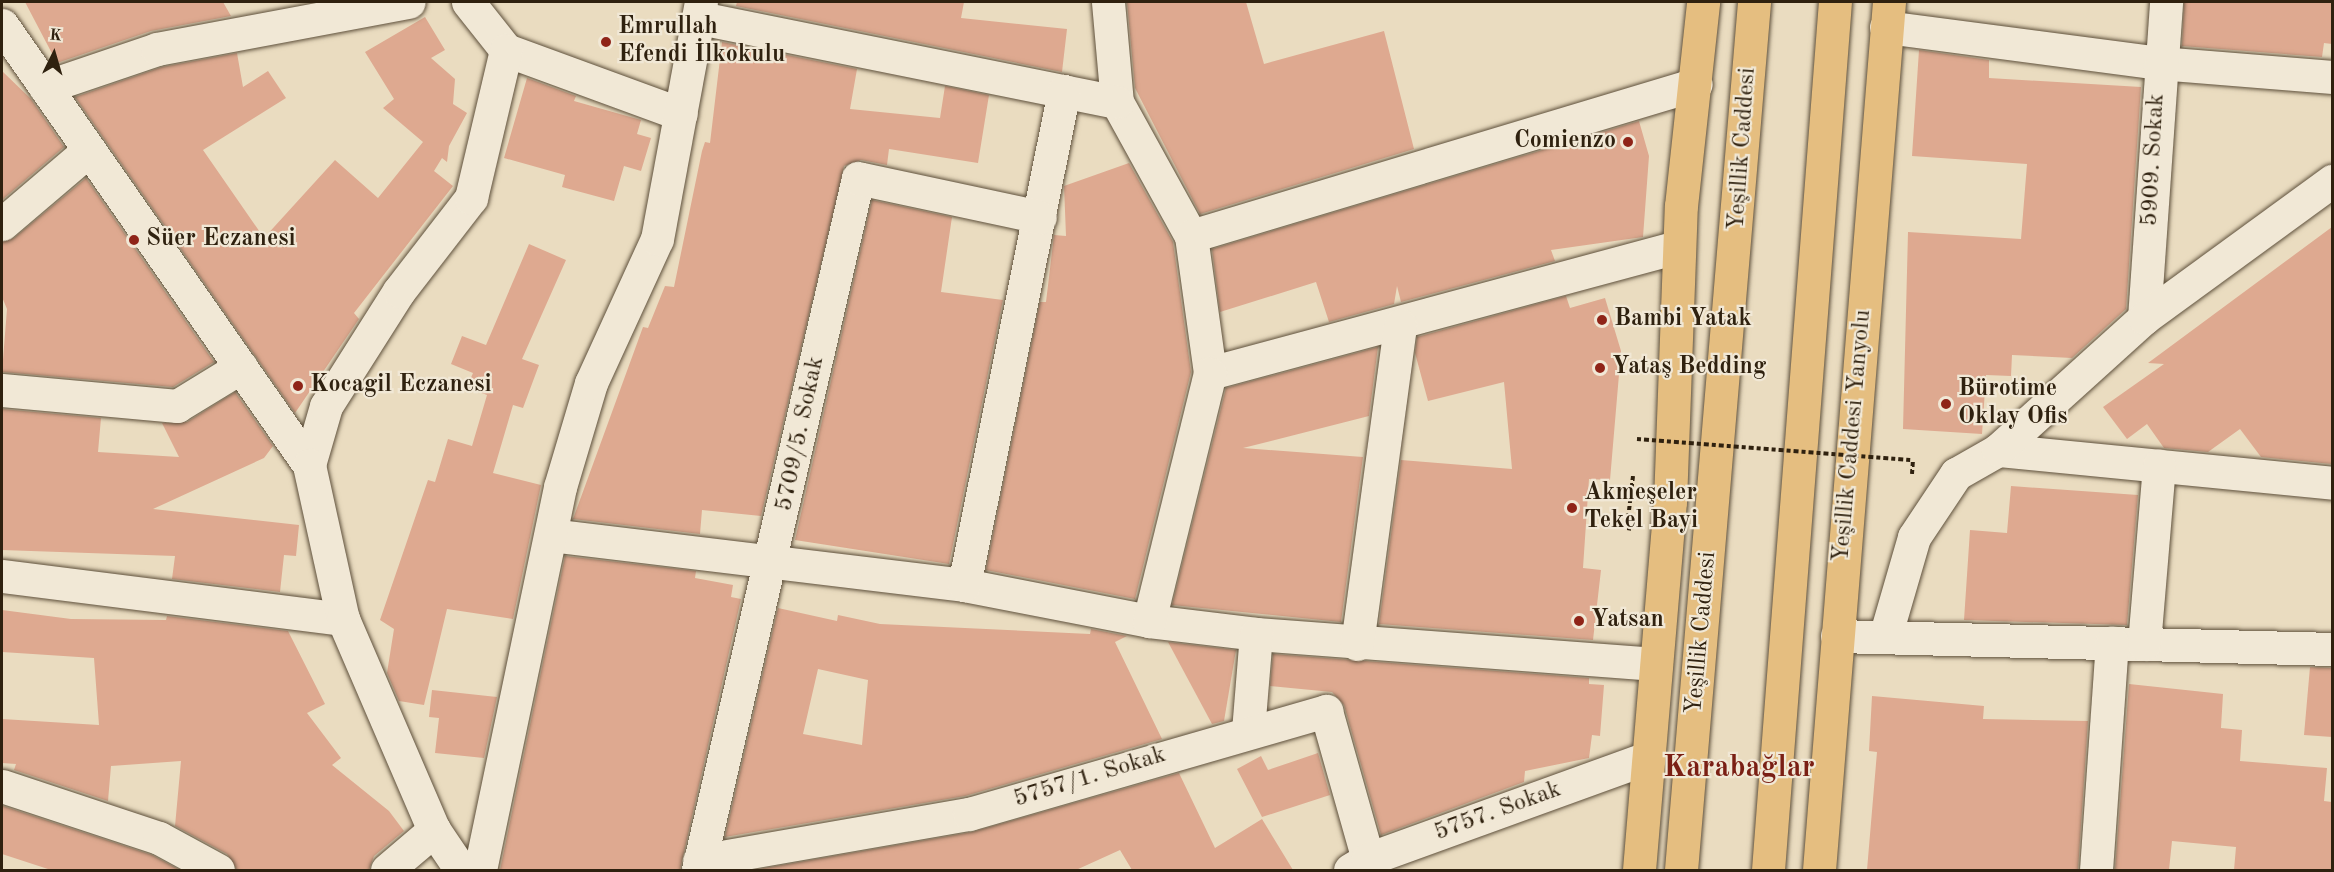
<!DOCTYPE html>
<html>
<head>
<meta charset="utf-8">
<style>
  body { margin:0 }
  #map { position:relative; width:2334px; height:872px; overflow:hidden; background:#eadcc0; font-family:"Old Standard TT",serif }
  div>[style] { position:absolute }
  [style*='--x'] { left:calc(var(--x)*1px); top:calc(var(--y)*1px); width:calc(var(--w)*1px); rotate:calc(var(--a)*1deg) }
  .building>* { inset:0; background:#dea990 }
  .path>* { height:4px; margin-top:-2px; transform-origin:0; background:repeating-linear-gradient(90deg,#2f210f 0 4.5px,transparent 0 7.5px) }
  .roads { filter:drop-shadow(0 0 2px #5e503b) drop-shadow(0 0 2px #5e503b) }
  .street>* { height:33px; margin:-16.5px; padding:0 16.5px; transform-origin:16.5px; border-radius:16.5px; background:#f1e8d6 }
  .secondary>* { height:33px; margin:-16.5px; padding:0 16.5px; transform-origin:16.5px; border-radius:16.5px; background:#f1e8d6 }
  .primary>* { height:33px; margin:-16.5px; padding:0 16.5px; transform-origin:16.5px; border-radius:16.5px; background:#e5be80 }
  .highway>* { height:33px; margin:-16.5px; padding:0 16.5px; transform-origin:16.5px; border-radius:16.5px; background:#e5be80 }
  .path-bridge>* { height:4px; margin-top:-2px; transform-origin:0; background:repeating-linear-gradient(90deg,#2f210f 0 4.5px,transparent 0 7.5px) }
  .dots>* { width:16px; height:16px; translate:-50% -50%; box-sizing:border-box; border:3px solid #f1e8d6; border-radius:50% }
  span { translate:-50% -50%; white-space:nowrap; text-align:center; line-height:1.15; -webkit-text-stroke:4.5px #f1e8d6; paint-order:stroke }
  .poi-label { font-size:24px; color:#2f210f; font-weight:700 }
  .left { translate:0 -50%; text-align:left }
  .right { translate:-100% -50%; text-align:right }
  .street-label { font-size:24px; color:#2f210f }
  .district-label { font-size:30px; color:#7a1f14; font-weight:700 }
  .frame { position:absolute; inset:0; border:3px solid #2f210f; pointer-events:none }
  .north { position:absolute; left:24px; top:24px; width:60px; height:60px; -webkit-text-stroke:4px #f1e8d6; paint-order:stroke; rotate:5deg; font-size:16px; font-weight:700; line-height:24px; text-align:center; color:#2f210f }
  .north::after { content:''; display:block; margin:auto; width:21px; height:27px; background:#2f210f; clip-path:polygon(50% 0,100% 100%,50% 72%,0 100%) }
</style>
</head>
<body>
<div id="map">
  <div class="building">
    <div style="clip-path:polygon(25px 2px,223px 2px,231px 16px,151px 31px,57px 63px)"></div>
    <div style="clip-path:polygon(737px 2px,964px 2px,961px 18px,1067px 29px,1062px 72px,736px 6px)"></div>
    <div style="clip-path:polygon(1127px 2px,1246px 2px,1264px 64px,1384px 31px,1414px 149px,1200px 214px,1135px 88px)"></div>
    <div style="clip-path:polygon(2184px 2px,2332px 2px,2332px 44px,2324px 43px,2322px 57px,2182px 46px)"></div>
    <div style="clip-path:polygon(425px 17px,445px 50px,431px 58px,455px 79px,453px 104px,467px 113px,449px 146px,447px 162px,442px 158px,434px 171px,453px 186px,354px 313px,359px 319px,295px 413px,75px 97px,162px 67px,237px 53px,243px 87px,268px 71px,286px 98px,203px 150px,264px 238px,335px 160px,378px 198px,423px 142px,383px 108px,394px 99px,365px 52px)"></div>
    <div style="clip-path:polygon(722px 42px,857px 69px,850px 109px,940px 118px,945px 86px,989px 95px,978px 163px,889px 149px,887px 165px,861px 160px,844px 166px,761px 516px,702px 510px,700px 534px,573px 519px,643px 327px,648px 328px,665px 286px,674px 287px,702px 151px,705px 142px,710px 143px)"></div>
    <div style="clip-path:polygon(1919px 50px,1989px 60px,1989px 78px,2141px 87px,2126px 309px,2072px 358px,2012px 355px,2011px 376px,1986px 375px,1982px 434px,1903px 429px,1908px 232px,2021px 239px,2027px 164px,1912px 156px)"></div>
    <div style="clip-path:polygon(2px 71px,31px 99px,64px 147px,2px 200px)"></div>
    <div style="clip-path:polygon(527px 78px,576px 96px,574px 101px,641px 120px,637px 134px,651px 138px,641px 171px,624px 166px,614px 201px,562px 187px,565px 175px,504px 158px)"></div>
    <div style="clip-path:polygon(1639px 121px,1649px 156px,1643px 237px,1551px 250px,1555px 261px,1401px 302px,1397px 286px,1394px 304px,1329px 322px,1316px 282px,1220px 312px,1212px 249px)"></div>
    <div style="clip-path:polygon(1129px 163px,1173px 242px,1191px 372px,1135px 599px,986px 570px,1040px 302px,1046px 302px,1054px 235px,1066px 236px,1064px 186px)"></div>
    <div style="clip-path:polygon(86px 178px,214px 362px,173px 387px,2px 372px,7px 309px,2px 297px,2px 242px,14px 238px)"></div>
    <div style="clip-path:polygon(872px 200px,952px 217px,941px 292px,1003px 300px,949px 564px,795px 540px)"></div>
    <div style="clip-path:polygon(2332px 227px,2332px 464px,2261px 457px,2240px 429px,2208px 452px,2164px 448px,2147px 424px,2127px 439px,2103px 407px,2164px 364px,2148px 363px)"></div>
    <div style="clip-path:polygon(529px 244px,566px 260px,522px 359px,539px 365px,523px 408px,513px 405px,493px 473px,541px 485px,513px 619px,447px 609px,424px 705px,399px 701px,387px 673px,394px 629px,380px 620px,428px 480px,435px 482px,448px 439px,472px 446px,487px 395px,467px 387px,473px 373px,451px 364px,462px 336px,486px 345px)"></div>
    <div style="clip-path:polygon(1566px 296px,1570px 308px,1605px 298px,1621px 351px,1610px 480px,1589px 479px,1583px 568px,1601px 570px,1593px 640px,1379px 624px,1401px 460px,1512px 469px,1504px 382px,1428px 401px,1415px 353px,1417px 337px)"></div>
    <div style="clip-path:polygon(1378px 347px,1369px 416px,1243px 448px,1363px 457px,1341px 622px,1172px 605px,1226px 388px)"></div>
    <div style="clip-path:polygon(235px 392px,273px 446px,264px 458px,153px 509px,299px 525px,296px 556px,284px 555px,280px 592px,172px 579px,175px 556px,2px 550px,2px 409px,101px 418px,98px 452px,179px 457px,162px 423px,187px 422px)"></div>
    <div style="clip-path:polygon(2011px 486px,2138px 495px,2127px 625px,1964px 620px,1970px 530px,2007px 533px)"></div>
    <div style="clip-path:polygon(565px 556px,696px 571px,695px 578px,733px 585px,731px 597px,741px 599px,680px 870px,500px 870px)"></div>
    <div style="clip-path:polygon(evenodd,778px 608px,837px 621px,838px 615px,880px 624px,1090px 634px,1091px 629px,1127px 636px,1115px 642px,1162px 739px,965px 796px,725px 837px,778px 608px,818px 669px,868px 680px,862px 745px,803px 734px,818px 669px)"></div>
    <div style="clip-path:polygon(2px 610px,71px 619px,166px 620px,167px 616px,288px 631px,325px 704px,307px 713px,341px 758px,332px 765px,389px 811px,404px 831px,374px 856px,369px 870px,237px 870px,227px 854px,175px 826px,181px 761px,111px 766px,108px 801px,14px 770px,16px 764px,2px 763px,2px 719px,99px 725px,94px 658px,2px 652px)"></div>
    <div style="clip-path:polygon(1168px 642px,1236px 650px,1224px 721px,1212px 724px)"></div>
    <div style="clip-path:polygon(1273px 654px,1589px 678px,1589px 684px,1604px 685px,1600px 736px,1592px 735px,1589px 758px,1525px 771px,1524px 782px,1381px 835px,1344px 705px,1332px 692px,1270px 686px)"></div>
    <div style="clip-path:polygon(2310px 667px,2332px 668px,2332px 737px,2304px 735px)"></div>
    <div style="clip-path:polygon(2129px 684px,2223px 694px,2221px 728px,2242px 730px,2240px 761px,2327px 768px,2324px 801px,2332px 802px,2332px 870px,2234px 870px,2236px 847px,2172px 841px,2169px 870px,2115px 870px)"></div>
    <div style="clip-path:polygon(432px 690px,497px 697px,484px 758px,435px 753px,439px 718px,429px 717px)"></div>
    <div style="clip-path:polygon(1872px 696px,1984px 706px,1983px 719px,2088px 721px,2078px 870px,1867px 870px,1877px 752px,1869px 751px)"></div>
    <div style="clip-path:polygon(1318px 753px,1330px 795px,1262px 817px,1237px 769px,1261px 756px,1268px 770px)"></div>
    <div style="clip-path:polygon(1179px 773px,1215px 848px,1262px 819px,1293px 870px,1132px 870px,1120px 850px,1076px 870px,754px 870px,972px 832px)"></div>
    <div style="clip-path:polygon(3px 806px,152px 855px,180px 870px,51px 870px,2px 854px)"></div>
  </div>
  <div class="path">
    <div style="--x:1912;--y:474;--w:14;--a:-86"></div>
    <div style="--x:1633;--y:476;--w:52;--a:96.6"></div>
    <div style="--x:1627;--y:528;--w:6;--a:9"></div>
  </div>
  <div class="roads">
    <div class="street">
      <div style="--x:468;--y:2;--w:61;--a:51.6"></div>
      <div style="--x:506;--y:50;--w:186;--a:20.1"></div>
      <div style="--x:1108;--y:2;--w:100;--a:84.9"></div>
      <div style="--x:1117;--y:102;--w:153;--a:61.1"></div>
      <div style="--x:1191;--y:236;--w:138;--a:82.1"></div>
      <div style="--x:1210;--y:373;--w:485;--a:-15.1"></div>
      <div style="--x:700;--y:18;--w:425;--a:11.4"></div>
      <div style="--x:1886;--y:27;--w:275;--a:7.5"></div>
      <div style="--x:2159;--y:63;--w:174;--a:4.6"></div>
      <div style="--x:45;--y:87;--w:118;--a:-18.7"></div>
      <div style="--x:157;--y:49;--w:256;--a:-10.6"></div>
      <div style="--x:2;--y:224;--w:114;--a:-40.4"></div>
      <div style="--x:1191;--y:236;--w:527;--a:-16.75"></div>
      <div style="--x:2144;--y:318;--w:317;--a:-86"></div>
      <div style="--x:2;--y:390;--w:176;--a:5.2"></div>
      <div style="--x:177;--y:406;--w:75;--a:-31.4"></div>
      <div style="--x:1998;--y:450;--w:336;--a:5.6"></div>
      <div style="--x:309;--y:465;--w:61;--a:-73.9"></div>
      <div style="--x:326;--y:406;--w:136;--a:-57.6"></div>
      <div style="--x:399;--y:291;--w:118;--a:-52.3"></div>
      <div style="--x:471;--y:198;--w:152;--a:-76.7"></div>
      <div style="--x:551;--y:535;--w:416;--a:6.9"></div>
      <div style="--x:964;--y:585;--w:188;--a:11"></div>
      <div style="--x:1149;--y:621;--w:108;--a:6.9"></div>
      <div style="--x:1256;--y:634;--w:401;--a:4.3"></div>
      <div style="--x:2;--y:576;--w:344;--a:7.2"></div>
      <div style="--x:964;--y:585;--w:504;--a:-78.56"></div>
      <div style="--x:1149;--y:621;--w:255;--a:-76.2"></div>
      <div style="--x:1837;--y:636;--w:495;--a:1.5"></div>
      <div style="--x:1885;--y:637;--w:104;--a:-73.8"></div>
      <div style="--x:1914;--y:537;--w:76;--a:-56.3"></div>
      <div style="--x:1956;--y:474;--w:48;--a:-29.7"></div>
      <div style="--x:1998;--y:450;--w:197;--a:-42.1"></div>
      <div style="--x:2144;--y:318;--w:233;--a:-36.1"></div>
      <div style="--x:1357;--y:644;--w:322;--a:-82.3"></div>
      <div style="--x:2144;--y:644;--w:179;--a:-85.2"></div>
      <div style="--x:1248;--y:731;--w:97;--a:-85.3"></div>
      <div style="--x:2;--y:786;--w:165;--a:18.3"></div>
      <div style="--x:159;--y:838;--w:67;--a:28.5"></div>
      <div style="--x:699;--y:861;--w:274;--a:-9.9"></div>
      <div style="--x:969;--y:814;--w:372;--a:-16.1"></div>
      <div style="--x:1326;--y:711;--w:154;--a:74.2"></div>
      <div style="--x:480;--y:870;--w:391;--a:-78.2"></div>
      <div style="--x:560;--y:487;--w:109;--a:-73.4"></div>
      <div style="--x:591;--y:383;--w:158;--a:-65.4"></div>
      <div style="--x:657;--y:239;--w:241;--a:-79.5"></div>
      <div style="--x:698;--y:870;--w:710;--a:-76.98"></div>
      <div style="--x:858;--y:178;--w:186;--a:12.1"></div>
      <div style="--x:2096;--y:870;--w:228;--a:-86"></div>
    </div>
    <div class="secondary">
      <div style="--x:2;--y:25;--w:537;--a:55.1"></div>
      <div style="--x:309;--y:465;--w:158;--a:77.6"></div>
      <div style="--x:343;--y:619;--w:230;--a:66.7"></div>
      <div style="--x:434;--y:830;--w:48;--a:56"></div>
      <div style="--x:387;--y:870;--w:62;--a:-40.4"></div>
      <div style="--x:1350;--y:870;--w:21;--a:-31"></div>
      <div style="--x:1368;--y:859;--w:297;--a:-19.9"></div>
    </div>
    <div class="primary">
      <div style="--x:1639;--y:870;--w:369;--a:-85.2"></div>
      <div style="--x:1670;--y:502;--w:296;--a:-87.9"></div>
      <div style="--x:1681;--y:206;--w:205;--a:-83.8"></div>
      <div style="--x:1819;--y:870;--w:871;--a:-85.39"></div>
    </div>
    <div class="highway">
      <div style="--x:1681;--y:870;--w:871;--a:-85.19"></div>
      <div style="--x:1768;--y:870;--w:871;--a:-85.59"></div>
    </div>
  </div>
  <div class="path-bridge">
    <div style="--x:1637;--y:439;--w:277;--a:4.4"></div>
  </div>
  <div class="dots">
    <div style="left:606px;top:42px;background:#8f2418"></div>
    <div style="left:1628px;top:142px;background:#8f2418"></div>
    <div style="left:134px;top:240px;background:#8f2418"></div>
    <div style="left:1602px;top:320px;background:#8f2418"></div>
    <div style="left:1600px;top:368px;background:#8f2418"></div>
    <div style="left:298px;top:386px;background:#8f2418"></div>
    <div style="left:1946px;top:404px;background:#8f2418"></div>
    <div style="left:1572px;top:508px;background:#8f2418"></div>
    <div style="left:1579px;top:621px;background:#8f2418"></div>
  </div>
  <div class="poi-label">
    <span class="left" style="left:618px;top:42px">Emrullah<br>Efendi İlkokulu</span>
    <span class="right" style="left:1616px;top:142px">Comienzo</span>
    <span class="left" style="left:146px;top:240px">Süer Eczanesi</span>
    <span class="left" style="left:1614px;top:320px">Bambi Yatak</span>
    <span class="left" style="left:1612px;top:368px">Yataş Bedding</span>
    <span class="left" style="left:310px;top:386px">Kocagil Eczanesi</span>
    <span class="left" style="left:1958px;top:404px">Bürotime<br>Oklay Ofis</span>
    <span class="left" style="left:1584px;top:508px">Akmeşeler<br>Tekel Bayi</span>
    <span class="left" style="left:1591px;top:621px">Yatsan</span>
  </div>
  <div class="street-label">
    <span style="left:1743px;top:149px;rotate:-86deg">Yeşillik Caddesi</span>
    <span style="left:2154px;top:160px;rotate:-87deg">5909. Sokak</span>
    <span style="left:801px;top:434px;rotate:-78deg">5709/5. Sokak</span>
    <span style="left:1853px;top:436px;rotate:-85deg">Yeşillik Caddesi Yanyolu</span>
    <span style="left:1702px;top:633px;rotate:-85deg">Yeşillik Caddesi</span>
    <span style="left:1090px;top:778px;rotate:-17deg">5757/1. Sokak</span>
    <span style="left:1498px;top:812px;rotate:-20deg">5757. Sokak</span>
  </div>
  <div class="district-label">
    <span style="left:1739px;top:768px">Karabağlar</span>
  </div>
  <div class="frame"></div>
  <div class="north">K</div>
</div>
</body>
</html>
